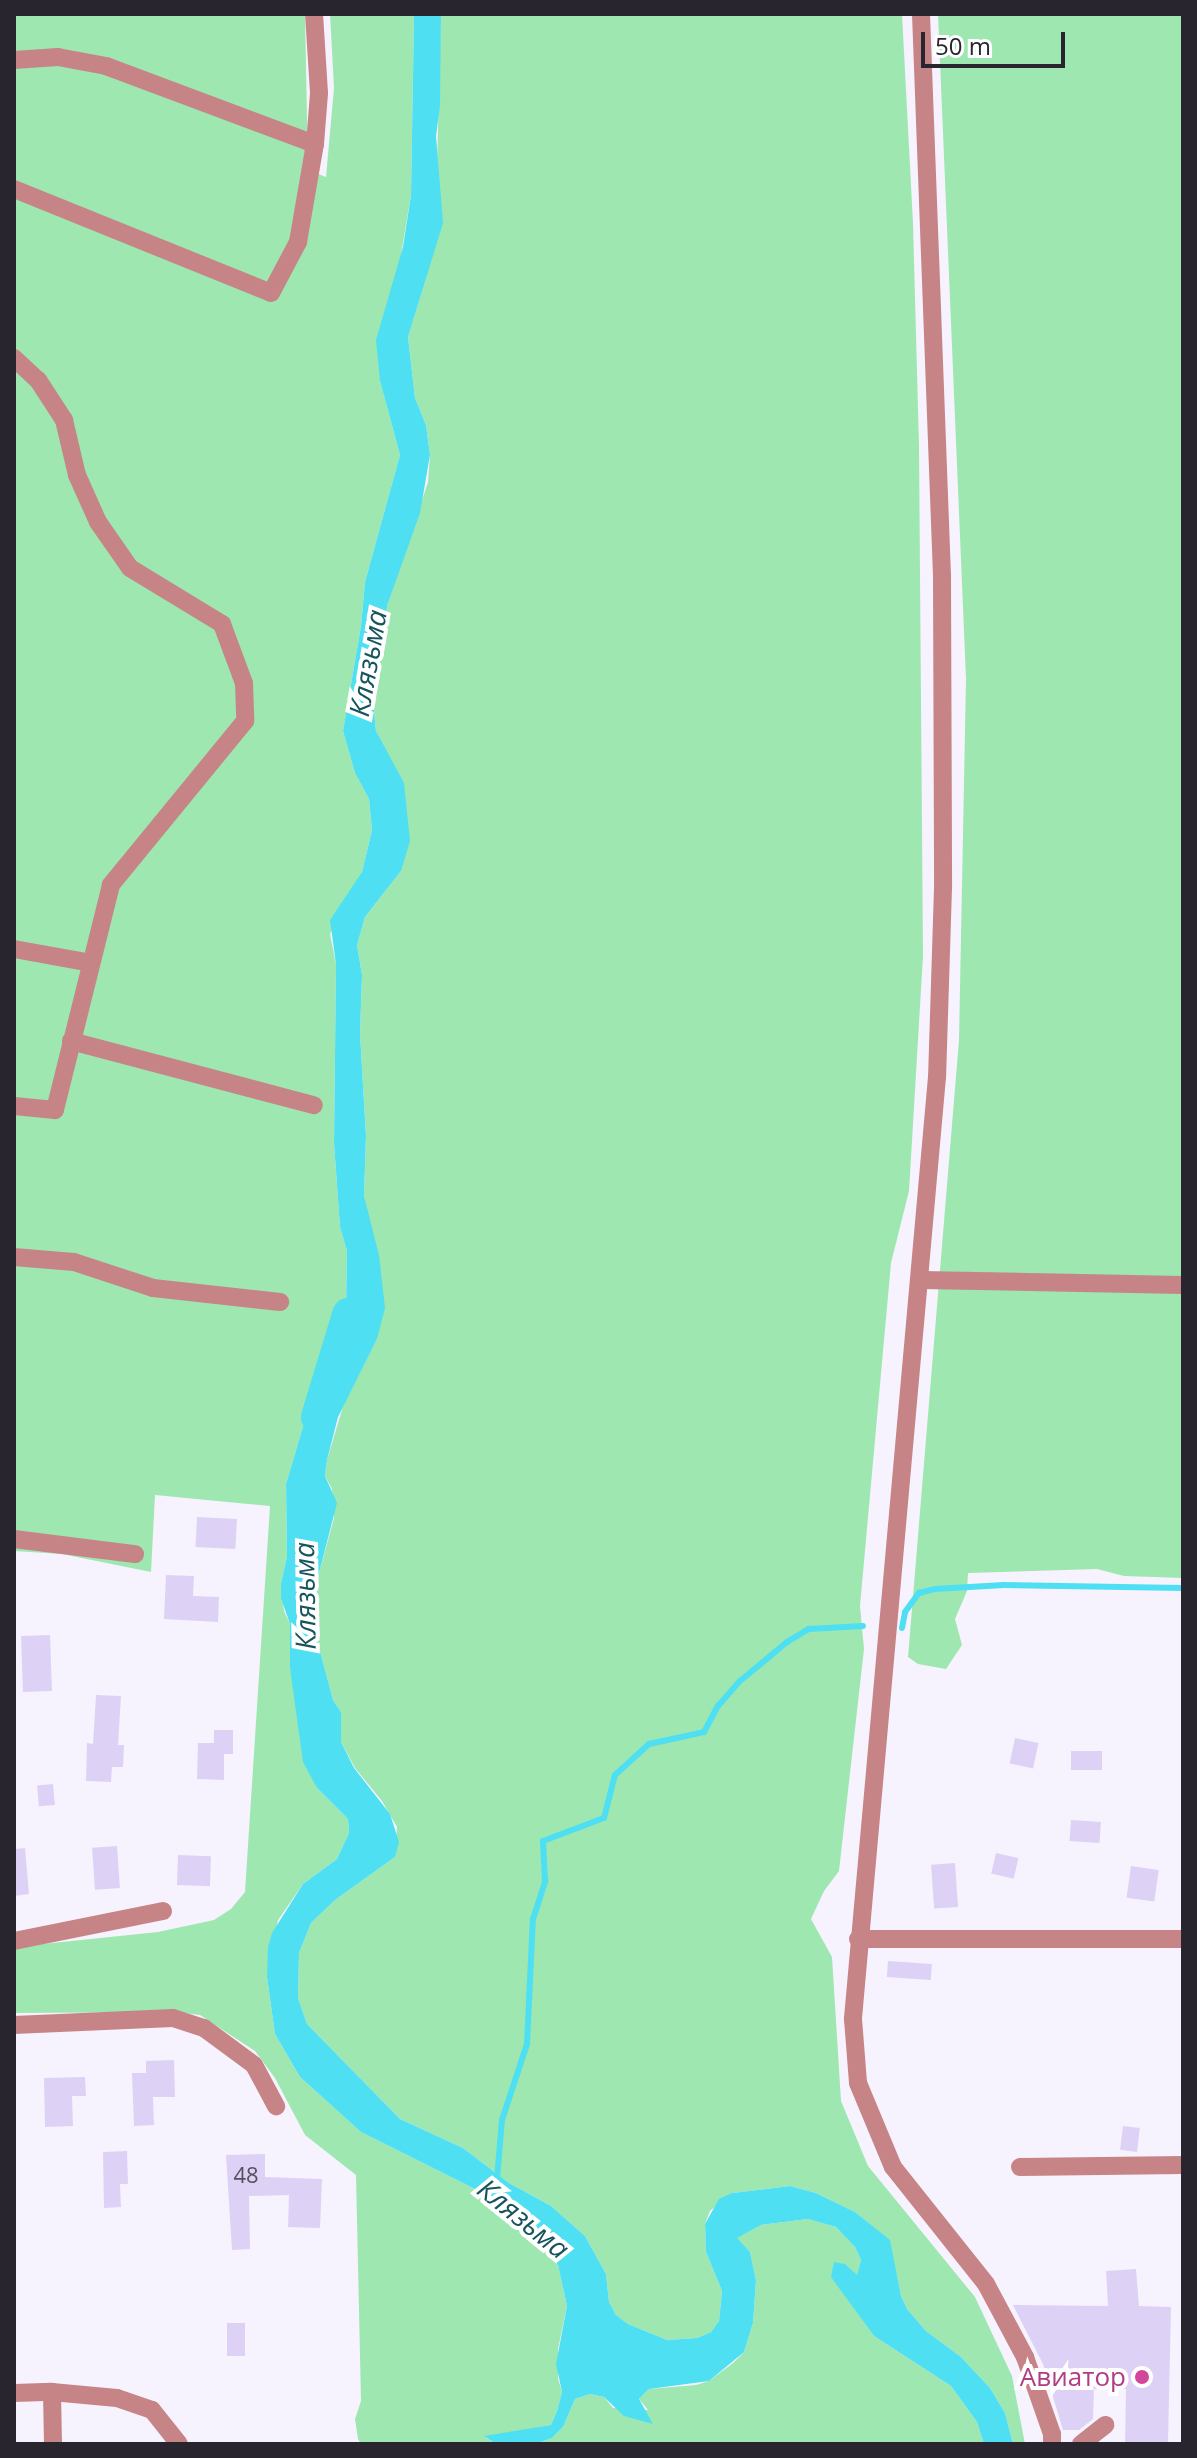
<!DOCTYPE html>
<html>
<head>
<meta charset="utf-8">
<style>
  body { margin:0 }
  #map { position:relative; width:1197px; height:2458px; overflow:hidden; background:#f6f3fe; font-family:"Open Sans",sans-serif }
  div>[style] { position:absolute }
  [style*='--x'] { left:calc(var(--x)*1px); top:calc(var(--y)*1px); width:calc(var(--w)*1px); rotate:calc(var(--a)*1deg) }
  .green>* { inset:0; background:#9ee7b0 }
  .water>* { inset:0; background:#4edff3 }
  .stream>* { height:6px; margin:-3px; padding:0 3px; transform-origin:3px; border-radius:3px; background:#4edff3 }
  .river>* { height:34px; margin:-17px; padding:0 17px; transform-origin:17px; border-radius:17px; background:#4edff3 }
  .building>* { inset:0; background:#ddd2f5; transform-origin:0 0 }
  .minor>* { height:18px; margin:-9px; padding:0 9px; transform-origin:9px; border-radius:9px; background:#c78487 }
  .dots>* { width:22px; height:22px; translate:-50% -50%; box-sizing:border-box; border:4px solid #fff; border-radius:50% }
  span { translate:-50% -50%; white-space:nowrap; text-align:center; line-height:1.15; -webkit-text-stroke:8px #fff; paint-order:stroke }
  .number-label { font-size:22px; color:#555060 }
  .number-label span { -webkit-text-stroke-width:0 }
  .hotel-label { font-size:26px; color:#b23c85 }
  .right { translate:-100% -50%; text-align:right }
  .water-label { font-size:28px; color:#17545c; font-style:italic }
  .frame { position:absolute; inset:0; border:16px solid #28252f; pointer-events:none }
  .scale { position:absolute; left:921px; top:32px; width:144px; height:36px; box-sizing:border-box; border:4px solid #28252f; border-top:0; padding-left:10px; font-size:24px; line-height:28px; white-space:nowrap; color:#28252f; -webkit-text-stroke:6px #fff; paint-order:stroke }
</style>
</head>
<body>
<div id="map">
  <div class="green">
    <div style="clip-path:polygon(14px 14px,305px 14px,308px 170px,326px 177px,334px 88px,330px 14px,414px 14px,411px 195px,380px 381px,400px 455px,365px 582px,361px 626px,343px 731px,355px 773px,369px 799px,372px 830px,362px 872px,330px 934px,336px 964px,334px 1143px,340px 1227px,347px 1251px,346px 1309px,336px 1364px,307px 1413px,286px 1484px,287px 1556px,281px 1584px,284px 1611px,290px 1624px,290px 1668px,317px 1788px,348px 1819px,349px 1833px,337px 1859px,303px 1884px,278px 1920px,267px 1977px,275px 2034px,300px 2077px,361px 2132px,477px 2190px,529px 2231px,558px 2265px,567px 2306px,558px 2349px,558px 2379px,562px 2392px,557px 2411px,551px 2425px,485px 2437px,496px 2444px,361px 2444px,358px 2439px,355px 2419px,361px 2401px,356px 2175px,305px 2135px,275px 2078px,255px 2051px,200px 2015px,176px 2012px,14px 2013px,14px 1947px,158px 1932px,214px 1920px,231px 1909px,245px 1892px,270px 1506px,155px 1495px,151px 1572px,62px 1554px,14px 1551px)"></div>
    <div style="clip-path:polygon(441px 14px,902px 14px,913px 223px,919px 446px,923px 956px,909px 1191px,891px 1263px,860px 1606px,864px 1649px,839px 1871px,824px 1891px,811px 1919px,832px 1957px,841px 2101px,868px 2166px,975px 2297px,1012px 2376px,1025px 2444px,1013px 2444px,1005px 2413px,990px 2388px,961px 2357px,926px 2331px,907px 2309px,901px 2296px,889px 2240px,855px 2212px,816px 2193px,790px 2186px,732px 2193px,710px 2211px,705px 2224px,706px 2252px,722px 2291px,719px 2321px,711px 2332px,697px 2338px,667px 2340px,628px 2324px,616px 2315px,609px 2302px,606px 2274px,585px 2236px,551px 2206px,509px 2183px,463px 2148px,400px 2119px,307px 2024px,298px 1998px,299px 1953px,311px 1923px,335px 1900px,395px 1857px,397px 1827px,382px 1801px,355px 1768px,341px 1742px,341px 1712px,333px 1700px,316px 1636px,318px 1577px,334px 1518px,332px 1489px,325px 1476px,327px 1460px,344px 1403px,377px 1339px,381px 1280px,364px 1196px,366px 1136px,360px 1034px,362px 975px,357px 945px,365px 917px,401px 871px,388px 756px,376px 731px,373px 701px,385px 642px,387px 606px,428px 482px,430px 455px,426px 425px,415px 398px,408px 337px,425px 281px,437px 164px)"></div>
    <div style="clip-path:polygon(938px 14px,1183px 14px,1183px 1578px,1124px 1576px,1097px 1569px,968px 1573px,967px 1591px,955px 1619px,962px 1645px,946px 1669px,918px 1664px,908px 1657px,959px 1040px,966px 679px)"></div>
    <div style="clip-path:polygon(808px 2219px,836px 2227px,855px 2247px,861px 2260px,857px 2276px,835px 2262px,832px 2277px,874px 2336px,951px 2386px,977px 2422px,984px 2444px,535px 2444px,552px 2438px,563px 2427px,575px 2399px,590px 2394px,604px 2397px,613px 2408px,648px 2410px,639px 2399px,649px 2389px,696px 2385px,709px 2381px,733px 2363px,744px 2352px,753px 2323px,756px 2280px,750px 2252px,736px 2238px,761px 2225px)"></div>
  </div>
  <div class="water">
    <div style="clip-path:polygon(414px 14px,441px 14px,440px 106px,436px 136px,443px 223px,408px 337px,415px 398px,426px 425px,430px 455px,420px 513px,387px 606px,385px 642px,373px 701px,376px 731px,404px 783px,410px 841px,401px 871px,365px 917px,357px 945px,362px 975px,360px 1034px,366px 1136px,364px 1196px,379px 1255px,385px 1308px,377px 1339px,338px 1417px,327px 1460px,325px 1476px,337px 1503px,318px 1577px,316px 1636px,333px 1700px,341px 1712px,341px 1742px,354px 1768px,390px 1814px,399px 1842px,395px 1857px,335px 1900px,311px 1923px,299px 1953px,298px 1998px,307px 2024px,400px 2119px,463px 2148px,509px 2183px,551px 2206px,585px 2236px,606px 2274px,609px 2302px,616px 2315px,628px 2324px,667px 2340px,697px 2338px,711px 2332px,719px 2321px,722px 2291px,706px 2252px,705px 2224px,719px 2199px,732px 2193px,790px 2186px,816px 2193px,855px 2212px,890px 2240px,901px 2296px,907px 2309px,926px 2331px,961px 2357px,990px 2388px,1005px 2413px,1013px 2444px,984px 2444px,977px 2422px,951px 2386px,874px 2336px,831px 2277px,834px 2262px,845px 2264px,857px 2275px,861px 2260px,855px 2247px,836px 2227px,808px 2219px,761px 2225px,737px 2238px,750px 2252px,756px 2280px,753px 2323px,744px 2352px,709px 2381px,649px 2389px,639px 2399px,653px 2424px,624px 2416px,604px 2397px,590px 2394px,575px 2399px,563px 2427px,552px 2438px,535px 2444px,496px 2444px,484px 2436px,551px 2425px,557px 2411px,562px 2392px,556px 2364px,567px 2306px,558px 2265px,529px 2231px,477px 2190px,361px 2132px,300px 2077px,275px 2034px,267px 1977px,268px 1947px,272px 1933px,303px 1884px,337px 1859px,349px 1833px,348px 1819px,317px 1788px,303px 1762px,290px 1668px,290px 1624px,281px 1598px,281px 1584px,287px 1556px,286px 1484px,307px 1413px,336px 1364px,346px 1309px,347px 1251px,340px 1227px,334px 1143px,336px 964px,330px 920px,362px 872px,372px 830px,369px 799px,355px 773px,343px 731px,361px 626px,365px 582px,400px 455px,380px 381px,376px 340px,403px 247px,411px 195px)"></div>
  </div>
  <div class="stream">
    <div style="--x:902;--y:1628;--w:16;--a:-79"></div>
    <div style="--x:905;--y:1612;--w:24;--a:-54"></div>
    <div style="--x:919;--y:1593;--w:16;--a:-14"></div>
    <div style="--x:935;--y:1589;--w:69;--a:-3.3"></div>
    <div style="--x:1004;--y:1585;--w:179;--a:1"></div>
    <div style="--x:497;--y:2179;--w:59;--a:-85.2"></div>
    <div style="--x:502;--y:2120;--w:80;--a:-71.8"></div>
    <div style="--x:527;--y:2044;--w:125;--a:-87.3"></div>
    <div style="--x:533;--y:1919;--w:40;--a:-72"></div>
    <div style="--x:545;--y:1881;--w:40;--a:-92.9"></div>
    <div style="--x:543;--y:1841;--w:65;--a:-20.7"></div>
    <div style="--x:604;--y:1818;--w:44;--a:-75.7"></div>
    <div style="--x:615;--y:1775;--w:46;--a:-42.4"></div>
    <div style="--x:649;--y:1744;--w:56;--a:-12.3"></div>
    <div style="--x:704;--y:1732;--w:30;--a:-62"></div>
    <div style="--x:718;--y:1706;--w:33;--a:-49"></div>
    <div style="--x:740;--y:1681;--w:61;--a:-39.7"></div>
    <div style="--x:787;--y:1642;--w:26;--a:-31"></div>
    <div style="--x:809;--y:1629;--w:54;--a:-3.2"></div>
  </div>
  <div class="river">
    <div style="--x:318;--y:1417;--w:107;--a:-73.1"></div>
  </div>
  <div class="building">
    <div style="left:197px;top:1517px;width:40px;height:30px;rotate:3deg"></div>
    <div style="clip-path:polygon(166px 1575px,194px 1576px,193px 1596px,219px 1597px,218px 1622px,164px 1619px)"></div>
    <div style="left:50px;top:1635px;width:56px;height:29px;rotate:88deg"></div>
    <div style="clip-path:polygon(96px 1695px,121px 1696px,118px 1745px,124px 1745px,123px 1767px,112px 1767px,111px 1782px,86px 1781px,87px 1743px,93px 1744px)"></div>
    <div style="clip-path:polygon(214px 1730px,233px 1730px,233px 1754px,224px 1754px,224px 1780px,197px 1779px,198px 1743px,214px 1743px)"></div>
    <div style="left:1015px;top:1738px;width:24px;height:26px;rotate:12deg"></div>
    <div style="left:1071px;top:1751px;width:31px;height:19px"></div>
    <div style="left:53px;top:1784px;width:21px;height:16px;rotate:85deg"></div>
    <div style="left:1071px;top:1820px;width:30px;height:21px;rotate:4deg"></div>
    <div style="left:117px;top:1846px;width:42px;height:25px;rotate:86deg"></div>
    <div style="clip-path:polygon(25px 1848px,29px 1894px,14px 1896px,14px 1849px)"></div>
    <div style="left:996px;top:1853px;width:23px;height:21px;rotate:13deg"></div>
    <div style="left:178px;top:1855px;width:33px;height:30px;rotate:2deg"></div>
    <div style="left:955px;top:1863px;width:44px;height:24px;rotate:86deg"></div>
    <div style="left:1131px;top:1866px;width:28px;height:32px;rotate:8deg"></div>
    <div style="left:888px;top:1961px;width:44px;height:16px;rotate:4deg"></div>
    <div style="clip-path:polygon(174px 2060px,175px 2097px,153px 2097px,154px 2125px,134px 2126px,132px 2073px,146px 2073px,146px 2061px)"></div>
    <div style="clip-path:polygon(85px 2077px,86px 2096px,72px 2096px,73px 2126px,45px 2127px,44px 2078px)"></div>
    <div style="left:1123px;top:2126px;width:17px;height:24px;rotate:7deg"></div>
    <div style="clip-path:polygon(127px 2151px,128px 2184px,120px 2184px,121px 2207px,104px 2208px,103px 2152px)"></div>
    <div style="clip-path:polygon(265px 2154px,265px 2177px,322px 2179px,320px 2228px,288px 2227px,289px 2195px,249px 2196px,250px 2249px,232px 2250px,226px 2155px)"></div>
    <div style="clip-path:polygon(1136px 2269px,1139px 2306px,1171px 2307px,1168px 2444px,1125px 2444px,1126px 2389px,1094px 2389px,1093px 2419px,1079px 2430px,1063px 2430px,1043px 2364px,1013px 2305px,1108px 2306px,1106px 2271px)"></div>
    <div style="left:227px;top:2323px;width:18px;height:33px"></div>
  </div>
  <div class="minor">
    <div style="--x:921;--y:14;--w:561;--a:87.86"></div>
    <div style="--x:942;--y:575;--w:313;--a:89.8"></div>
    <div style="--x:943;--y:888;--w:189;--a:91.8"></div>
    <div style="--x:937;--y:1077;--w:946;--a:95.1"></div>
    <div style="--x:853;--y:2019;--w:64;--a:85.5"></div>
    <div style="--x:858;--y:2083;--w:91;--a:67.4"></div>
    <div style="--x:893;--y:2167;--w:149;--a:51.5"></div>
    <div style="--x:986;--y:2284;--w:83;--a:61.9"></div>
    <div style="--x:1025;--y:2357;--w:82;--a:70.7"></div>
    <div style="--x:1052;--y:2434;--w:10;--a:90"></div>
    <div style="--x:14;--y:60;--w:44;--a:-3.9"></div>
    <div style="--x:58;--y:57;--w:49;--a:10.6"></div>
    <div style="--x:106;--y:66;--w:223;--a:20.5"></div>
    <div style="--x:14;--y:189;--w:277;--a:22"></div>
    <div style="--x:271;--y:293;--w:58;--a:-62.1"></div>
    <div style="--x:298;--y:242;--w:99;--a:-80.2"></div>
    <div style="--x:315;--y:144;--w:51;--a:-85.5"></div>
    <div style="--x:319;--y:93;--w:79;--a:-93.6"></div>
    <div style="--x:14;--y:358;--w:33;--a:43"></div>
    <div style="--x:38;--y:380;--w:48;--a:57"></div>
    <div style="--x:64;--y:420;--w:57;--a:76.7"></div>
    <div style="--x:77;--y:475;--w:51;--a:65.9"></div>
    <div style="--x:98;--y:522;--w:56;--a:55.2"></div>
    <div style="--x:130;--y:568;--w:108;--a:31.3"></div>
    <div style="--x:222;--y:624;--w:63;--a:69.6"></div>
    <div style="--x:244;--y:683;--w:38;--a:88"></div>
    <div style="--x:245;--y:721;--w:212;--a:129.3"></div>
    <div style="--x:111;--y:885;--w:232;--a:104"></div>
    <div style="--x:55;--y:1110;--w:41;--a:-174.4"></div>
    <div style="--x:14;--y:949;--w:78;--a:10.3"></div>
    <div style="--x:71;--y:1041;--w:251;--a:14.8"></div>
    <div style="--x:14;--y:1257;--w:60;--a:4.8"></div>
    <div style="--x:74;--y:1262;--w:83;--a:18.2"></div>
    <div style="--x:153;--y:1288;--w:128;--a:6.3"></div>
    <div style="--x:922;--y:1280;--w:261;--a:1.1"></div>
    <div style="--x:14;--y:1539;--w:122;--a:7.1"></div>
    <div style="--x:858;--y:1939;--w:325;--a:0"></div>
    <div style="--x:14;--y:1941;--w:152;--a:-11.4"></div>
    <div style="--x:14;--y:2025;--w:159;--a:-2.5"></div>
    <div style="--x:173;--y:2018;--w:33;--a:18"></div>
    <div style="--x:204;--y:2028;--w:62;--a:36.5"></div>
    <div style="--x:254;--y:2065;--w:47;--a:61.8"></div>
    <div style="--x:1020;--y:2167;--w:163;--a:-0.7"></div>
    <div style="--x:52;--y:2392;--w:52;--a:88.9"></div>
    <div style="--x:14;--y:2393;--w:38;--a:-2"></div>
    <div style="--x:52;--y:2392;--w:65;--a:5.3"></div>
    <div style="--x:117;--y:2398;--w:37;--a:19"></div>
    <div style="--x:152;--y:2410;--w:43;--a:51.5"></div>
    <div style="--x:1081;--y:2444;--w:31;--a:-38"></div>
  </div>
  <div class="dots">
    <div style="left:1142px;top:2377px;background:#d1479c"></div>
  </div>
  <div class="number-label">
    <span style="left:246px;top:2175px">48</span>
  </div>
  <div class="hotel-label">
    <span class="right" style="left:1126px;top:2377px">Авиатор</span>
  </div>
  <div class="water-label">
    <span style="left:367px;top:663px;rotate:-80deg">Клязьма</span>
    <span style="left:304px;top:1596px;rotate:-91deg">Клязьма</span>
    <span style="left:524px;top:2218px;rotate:39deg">Клязьма</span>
  </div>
  <div class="frame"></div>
  <div class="scale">50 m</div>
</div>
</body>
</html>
